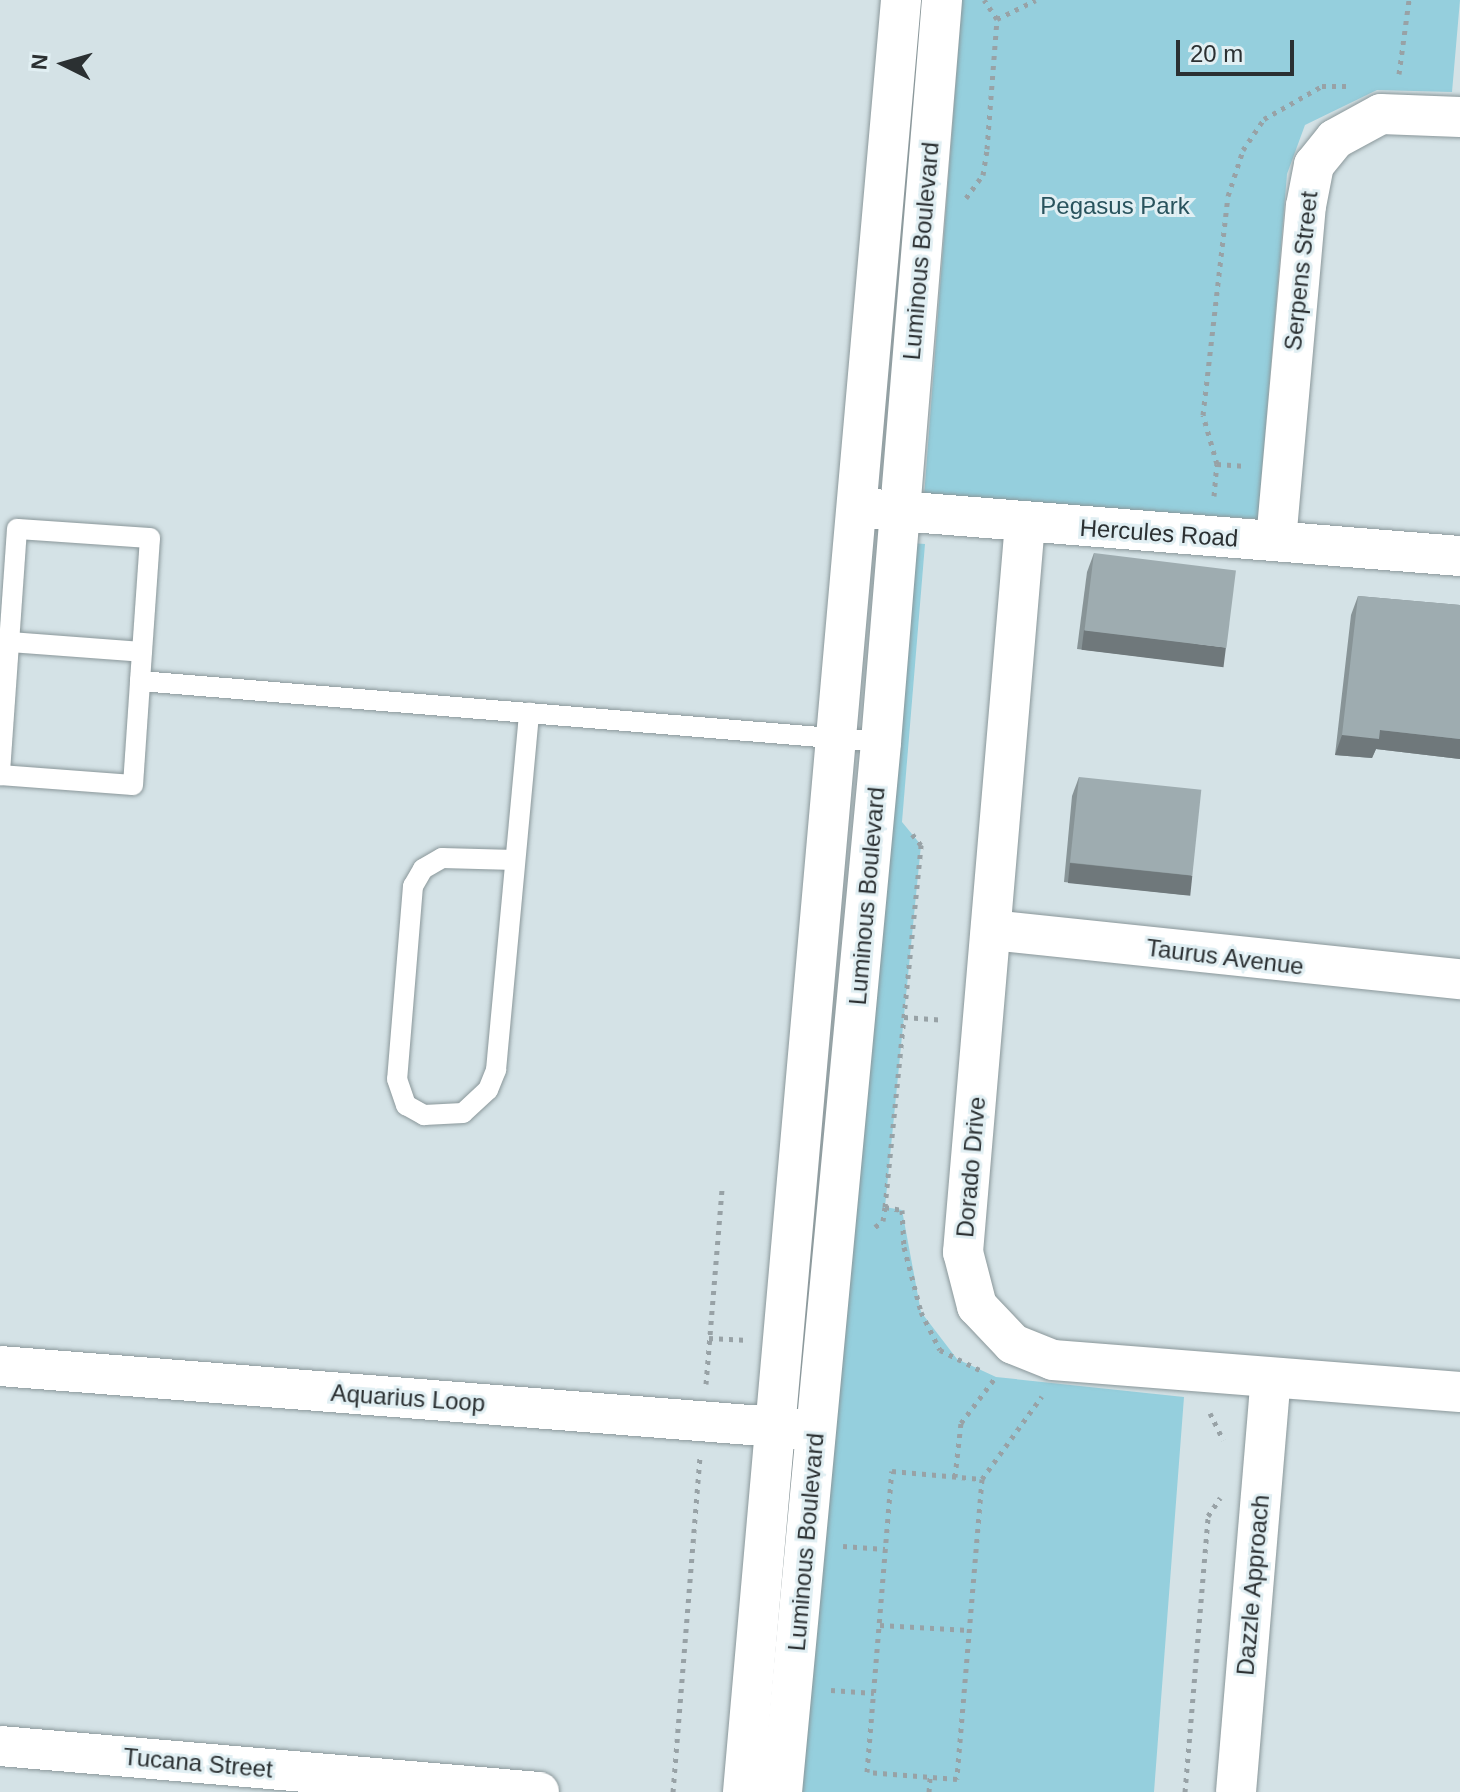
<!DOCTYPE html>
<html>
<head>
<meta charset="utf-8">
<style>
  body { margin:0 }
  #map { position:relative; width:1460px; height:1792px; overflow:hidden; background:#d4e2e6; font-family:Arial,sans-serif }
  div>[style] { position:absolute }
  [style*='--x'] { left:calc(var(--x)*1px); top:calc(var(--y)*1px); width:calc(var(--w)*1px); rotate:calc(var(--a)*1deg) }
  .green>* { inset:0; background:#95cfdd }
  .path>* { height:5px; margin-top:-2.5px; transform-origin:0; background:repeating-linear-gradient(90deg,#98a2a6 0 4px,transparent 0 10px) }
  .roads { filter:drop-shadow(0 0 2px #8a979a) drop-shadow(0 0 2px #8a979a) }
  .service>* { height:20px; margin:-10px; padding:0 10px; transform-origin:10px; border-radius:10px; background:#fff }
  .minor>* { height:40px; margin:-20px; padding:0 20px; transform-origin:20px; border-radius:20px; background:#fff }
  .wall>* { inset:0; background:#889497 }
  .shaded-wall>* { inset:0; background:#6f787b; transform-origin:0 0 }
  .building>* { inset:0; background:#9eacb0; transform-origin:0 0 }
  span { translate:-50% -50%; white-space:nowrap; text-align:center; line-height:1.15; -webkit-text-stroke:6px #e1eff3; paint-order:stroke }
  .park-label { font-size:24px; color:#29535d }
  .street-label { font-size:24px; color:#2b3032 }
  .north { position:absolute; left:24px; top:24px; width:80px; height:80px; -webkit-text-stroke:6px #e1eff3; paint-order:stroke; rotate:275deg; font-size:22px; font-weight:700; line-height:32px; text-align:center; color:#2b3032 }
  .north::after { content:''; display:block; margin:auto; width:28px; height:36px; background:#2b3032; clip-path:polygon(50% 0,100% 100%,50% 72%,0 100%) }
  .scale { position:absolute; left:1176px; top:40px; width:118px; height:36px; box-sizing:border-box; border:4px solid #2b3032; border-top:0; padding-left:10px; font-size:24px; line-height:28px; white-space:nowrap; color:#2b3032; -webkit-text-stroke:6px #e1eff3; paint-order:stroke }
</style>
</head>
<body>
<div id="map">
  <div class="green">
    <div style="clip-path:polygon(962px 0,1460px 0,1452px 92px,1377px 90px,1305px 125px,1287px 174px,1258px 519px,924px 497px)"></div>
    <div style="clip-path:polygon(897px 542px,925px 544px,902px 822px,921px 845px,885px 1207px,902px 1210px,921px 1312px,957px 1359px,996px 1377px,1184px 1397px,1154px 1792px,785px 1792px)"></div>
  </div>
  <div class="path">
    <div style="--x:997;--y:19;--w:43;--a:-26"></div>
    <div style="--x:1399;--y:74;--w:75;--a:-82.3"></div>
    <div style="--x:966;--y:198;--w:29;--a:-54"></div>
    <div style="--x:983;--y:175;--w:26;--a:-81"></div>
    <div style="--x:987;--y:149;--w:130;--a:-85.6"></div>
    <div style="--x:997;--y:19;--w:23;--a:-124"></div>
    <div style="--x:1217;--y:464;--w:26;--a:4"></div>
    <div style="--x:1214;--y:496;--w:32;--a:-85"></div>
    <div style="--x:1217;--y:464;--w:51;--a:-105.9"></div>
    <div style="--x:1203;--y:415;--w:220;--a:-83.5"></div>
    <div style="--x:1228;--y:196;--w:48;--a:-71.9"></div>
    <div style="--x:1243;--y:150;--w:37;--a:-56"></div>
    <div style="--x:1264;--y:119;--w:67;--a:-29.6"></div>
    <div style="--x:1322;--y:86;--w:26;--a:0"></div>
    <div style="--x:904;--y:1017;--w:39;--a:4"></div>
    <div style="--x:885;--y:1207;--w:17;--a:10"></div>
    <div style="--x:902;--y:1210;--w:37;--a:87"></div>
    <div style="--x:904;--y:1247;--w:67;--a:75.3"></div>
    <div style="--x:921;--y:1312;--w:42;--a:63.4"></div>
    <div style="--x:940;--y:1350;--w:45;--a:26.6"></div>
    <div style="--x:875;--y:1227;--w:10;--a:-37"></div>
    <div style="--x:883;--y:1221;--w:14;--a:-82"></div>
    <div style="--x:885;--y:1207;--w:364;--a:-84.3"></div>
    <div style="--x:921;--y:845;--w:14;--a:-129"></div>
    <div style="--x:709;--y:1338;--w:35;--a:3"></div>
    <div style="--x:706;--y:1384;--w:196;--a:-85.3"></div>
    <div style="--x:1210;--y:1413;--w:30;--a:64"></div>
    <div style="--x:892;--y:1471;--w:90;--a:5.1"></div>
    <div style="--x:982;--y:1479;--w:301;--a:94.8"></div>
    <div style="--x:957;--y:1779;--w:90;--a:-175.6"></div>
    <div style="--x:867;--y:1772;--w:302;--a:-85.3"></div>
    <div style="--x:955;--y:1477;--w:54;--a:-83.7"></div>
    <div style="--x:961;--y:1423;--w:56;--a:-52.9"></div>
    <div style="--x:982;--y:1479;--w:102;--a:-54.1"></div>
    <div style="--x:843;--y:1546;--w:42;--a:4.1"></div>
    <div style="--x:880;--y:1625;--w:89;--a:3.2"></div>
    <div style="--x:831;--y:1690;--w:43;--a:4"></div>
    <div style="--x:673;--y:1792;--w:335;--a:-85.4"></div>
    <div style="--x:929;--y:1792;--w:15;--a:-86"></div>
    <div style="--x:1185;--y:1792;--w:277;--a:-85.2"></div>
    <div style="--x:1208;--y:1516;--w:22;--a:-56"></div>
  </div>
  <div class="roads">
    <div class="service">
      <div style="--x:10;--y:642;--w:132;--a:4.3"></div>
      <div style="--x:140;--y:681;--w:143;--a:-86"></div>
      <div style="--x:150;--y:538;--w:133;--a:-176.1"></div>
      <div style="--x:17;--y:529;--w:247;--a:94"></div>
      <div style="--x:0;--y:775;--w:133;--a:4.3"></div>
      <div style="--x:133;--y:785;--w:104;--a:-86.1"></div>
      <div style="--x:140;--y:681;--w:744;--a:4.71"></div>
      <div style="--x:515;--y:860;--w:73;--a:-178.4"></div>
      <div style="--x:442;--y:858;--w:22;--a:150"></div>
      <div style="--x:423;--y:869;--w:20;--a:120"></div>
      <div style="--x:413;--y:886;--w:194;--a:94.7"></div>
      <div style="--x:397;--y:1079;--w:28;--a:71"></div>
      <div style="--x:406;--y:1105;--w:21;--a:29"></div>
      <div style="--x:424;--y:1115;--w:39;--a:-3"></div>
      <div style="--x:463;--y:1113;--w:34;--a:-43"></div>
      <div style="--x:488;--y:1090;--w:22;--a:-68"></div>
      <div style="--x:496;--y:1070;--w:359;--a:-84.7"></div>
    </div>
    <div class="minor">
      <div style="--x:874;--y:509;--w:588;--a:4.59"></div>
      <div style="--x:1025;--y:523;--w:732;--a:94.86"></div>
      <div style="--x:963;--y:1252;--w:56;--a:75.5"></div>
      <div style="--x:977;--y:1306;--w:52;--a:46.5"></div>
      <div style="--x:1013;--y:1344;--w:43;--a:21.8"></div>
      <div style="--x:1053;--y:1360;--w:408;--a:4.5"></div>
      <div style="--x:1276;--y:541;--w:336;--a:-84.9"></div>
      <div style="--x:1306;--y:206;--w:42;--a:-79"></div>
      <div style="--x:1314;--y:165;--w:33;--a:-51"></div>
      <div style="--x:1335;--y:139;--w:52;--a:-28.5"></div>
      <div style="--x:1381;--y:114;--w:79;--a:2.2"></div>
      <div style="--x:991;--y:930;--w:472;--a:6"></div>
      <div style="--x:0;--y:1366;--w:802;--a:4.5"></div>
      <div style="--x:0;--y:1746;--w:541;--a:4.88"></div>
      <div style="--x:743;--y:1792;--w:1799;--a:-84.96"></div>
      <div style="--x:782;--y:1792;--w:1055;--a:-84.61"></div>
      <div style="--x:881;--y:742;--w:745;--a:-85.3"></div>
      <div style="--x:1236;--y:1792;--w:415;--a:-85.2"></div>
    </div>
  </div>
  <div class="wall">
    <div style="clip-path:polygon(1094px 553px,1219px 666px,1077px 649px,1087px 572px)"></div>
    <div style="clip-path:polygon(1358px 596px,1460px 605px,1460px 759px,1376px 749px,1372px 758px,1335px 755px,1351px 615px)"></div>
    <div style="clip-path:polygon(1079px 777px,1192px 876px,1185px 895px,1064px 882px,1072px 796px)"></div>
  </div>
  <div class="shaded-wall">
    <div style="left:1084px;top:630px;width:143px;height:20px;rotate:7deg"></div>
    <div style="clip-path:polygon(1380px 730px,1460px 739px,1460px 759px,1376px 749px,1372px 758px,1335px 755px,1342px 735px)"></div>
    <div style="left:1070px;top:863px;width:123px;height:20px;rotate:6deg"></div>
  </div>
  <div class="building">
    <div style="left:1094px;top:553px;width:143px;height:78px;rotate:7deg"></div>
    <div style="clip-path:polygon(1358px 596px,1460px 605px,1460px 739px,1380px 730px,1379px 739px,1342px 735px)"></div>
    <div style="left:1079px;top:777px;width:123px;height:86px;rotate:6deg"></div>
  </div>
  <div class="park-label">
    <span style="left:1115px;top:206px">Pegasus Park</span>
  </div>
  <div class="street-label">
    <span style="left:921px;top:251px;rotate:-85deg">Luminous Boulevard</span>
    <span style="left:1301px;top:271px;rotate:-84deg">Serpens Street</span>
    <span style="left:1159px;top:533px;rotate:4deg">Hercules Road</span>
    <span style="left:867px;top:896px;rotate:-85deg">Luminous Boulevard</span>
    <span style="left:1225px;top:957px;rotate:7deg">Taurus Avenue</span>
    <span style="left:971px;top:1167px;rotate:-85deg">Dorado Drive</span>
    <span style="left:408px;top:1398px;rotate:4deg">Aquarius Loop</span>
    <span style="left:806px;top:1542px;rotate:-85deg">Luminous Boulevard</span>
    <span style="left:1253px;top:1585px;rotate:-85deg">Dazzle Approach</span>
    <span style="left:198px;top:1763px;rotate:5deg">Tucana Street</span>
  </div>
  <div class="north">N</div>
  <div class="scale">20 m</div>
</div>
</body>
</html>
